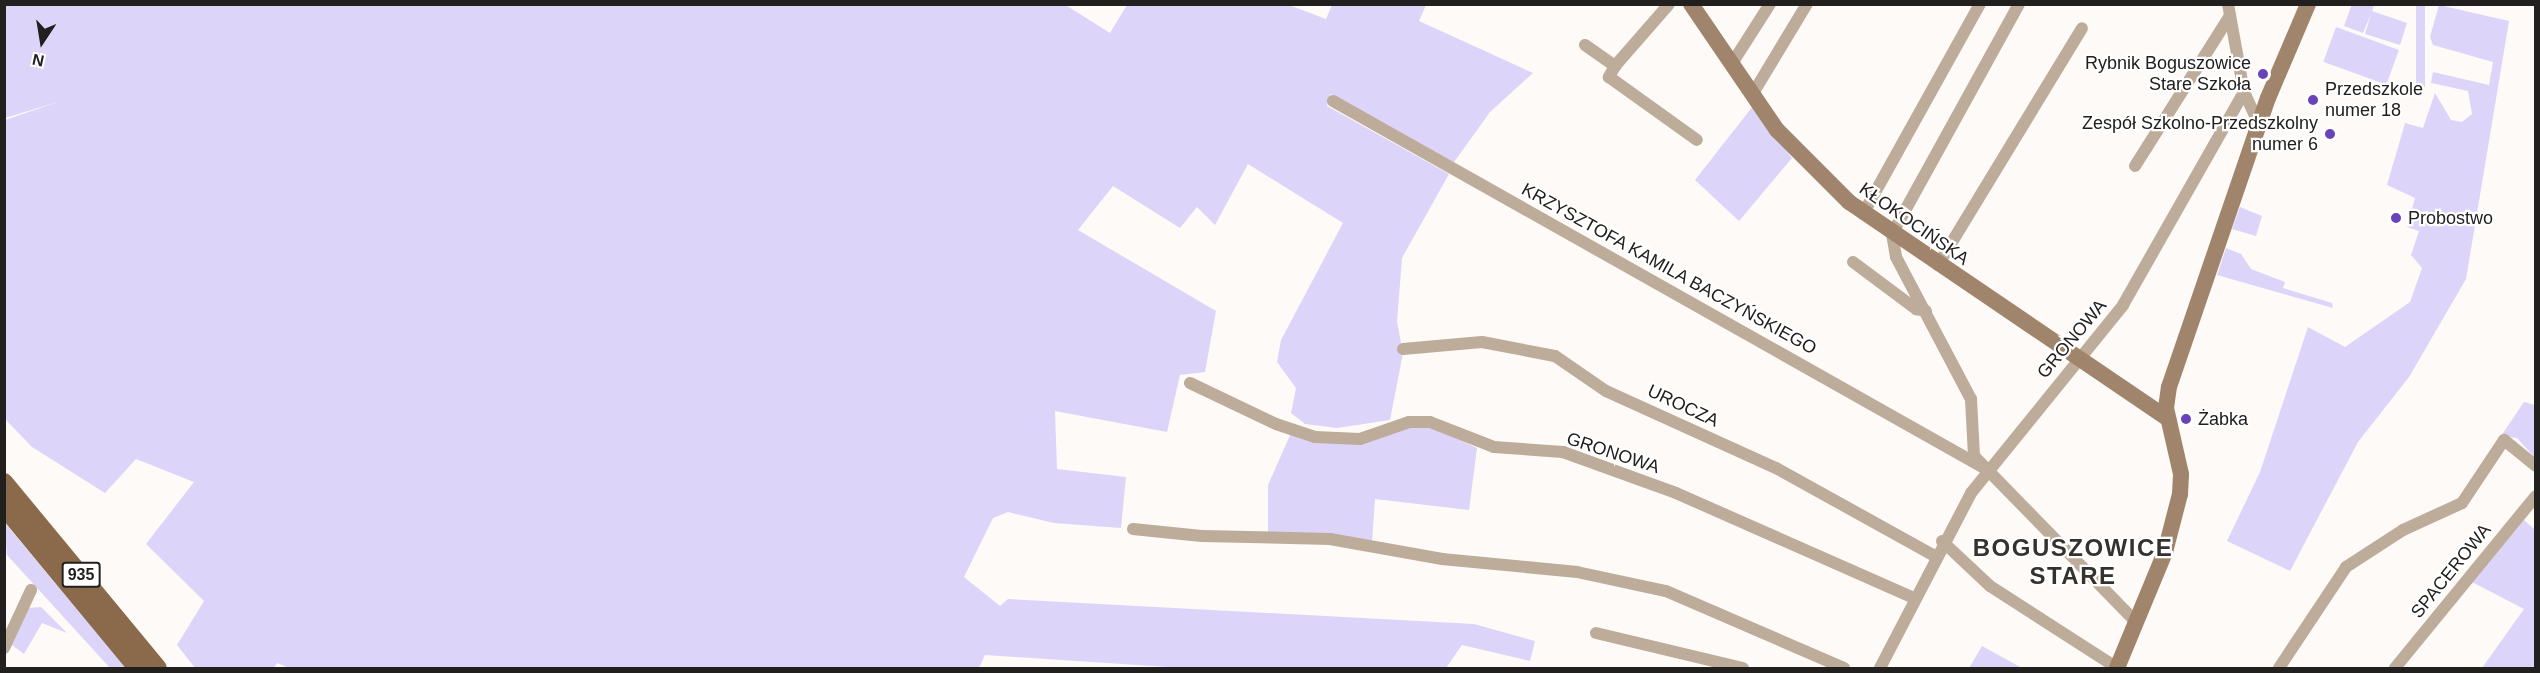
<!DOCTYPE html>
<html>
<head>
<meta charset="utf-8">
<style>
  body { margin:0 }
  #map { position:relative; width:2540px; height:673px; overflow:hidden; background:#fdfaf7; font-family:Arial,sans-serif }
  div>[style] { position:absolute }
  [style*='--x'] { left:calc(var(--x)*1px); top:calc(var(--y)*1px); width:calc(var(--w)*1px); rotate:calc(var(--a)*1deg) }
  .green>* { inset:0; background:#dcd5f9; transform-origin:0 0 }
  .street>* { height:12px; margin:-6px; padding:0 6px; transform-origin:6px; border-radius:6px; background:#beac9a }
  .secondary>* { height:16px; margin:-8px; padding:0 8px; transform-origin:8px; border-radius:8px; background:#a0856c }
  .primary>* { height:18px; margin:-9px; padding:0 9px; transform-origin:9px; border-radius:9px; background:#8a6a4a }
  .dots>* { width:16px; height:16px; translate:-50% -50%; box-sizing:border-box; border:3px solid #fff; border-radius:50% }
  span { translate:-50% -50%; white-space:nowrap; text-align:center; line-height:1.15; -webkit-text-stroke:4.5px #fff; paint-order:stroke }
  .shield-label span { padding:2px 4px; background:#fff; border:2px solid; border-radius:4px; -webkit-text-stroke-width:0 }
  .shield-label { font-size:16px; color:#21201f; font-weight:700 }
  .poi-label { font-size:18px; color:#21201f }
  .right { translate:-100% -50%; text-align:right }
  .left { translate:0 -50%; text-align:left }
  .street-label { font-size:18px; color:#21201f }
  .district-label { font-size:24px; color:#34322f; font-weight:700; letter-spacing:1.5px }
  .frame { position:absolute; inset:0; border:6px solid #21201f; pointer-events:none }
  .north { position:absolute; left:12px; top:12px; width:60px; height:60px; -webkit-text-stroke:4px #fff; paint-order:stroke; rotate:192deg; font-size:16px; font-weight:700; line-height:24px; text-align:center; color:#21201f }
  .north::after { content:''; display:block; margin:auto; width:21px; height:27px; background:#21201f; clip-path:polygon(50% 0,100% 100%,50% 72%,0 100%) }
</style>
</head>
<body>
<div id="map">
  <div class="green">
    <div style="clip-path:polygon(1064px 4px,1110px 33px,1127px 5px,1289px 5px,1326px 19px,1332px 5px,1426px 5px,1419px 21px,1533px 73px,1490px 112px,1452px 165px,1331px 94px,1327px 106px,1449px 174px,1402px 258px,1397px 322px,1403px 353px,1390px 420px,1337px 428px,1305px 424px,1291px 413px,1296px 388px,1277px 362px,1281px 340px,1343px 223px,1248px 164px,1215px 225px,1197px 207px,1180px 228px,1113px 186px,1078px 230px,1216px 311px,1205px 372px,1180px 375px,1167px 432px,1055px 411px,1057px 469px,1126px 477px,1121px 528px,1054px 523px,1008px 512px,993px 518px,964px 577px,1000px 606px,1008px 599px,1474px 624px,1535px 641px,1530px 661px,1462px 645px,1446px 668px,1183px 668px,985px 655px,979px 668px,289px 668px,277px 663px,274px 668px,195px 668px,177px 645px,204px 601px,146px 544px,194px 482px,136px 459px,105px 493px,32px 447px,5px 419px,5px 120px,61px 101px,5px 118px,4px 5px)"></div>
    <div style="clip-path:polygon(2352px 4px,2374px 5px,2372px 11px,2407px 23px,2400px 45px,2365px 34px,2371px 14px,2363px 33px,2344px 26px)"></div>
    <div style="left:2416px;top:5px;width:9px;height:82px"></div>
    <div style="clip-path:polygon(2439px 5px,2509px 21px,2466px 279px,2409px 377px,2358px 442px,2290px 571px,2227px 541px,2260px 472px,2308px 327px,2345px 347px,2410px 302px,2422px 268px,2411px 255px,2419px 231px,2407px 227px,2415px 198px,2387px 185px,2405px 123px,2423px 128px,2435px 93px,2451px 120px,2462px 122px,2472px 114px,2468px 91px,2431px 83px,2433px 72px,2489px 85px,2493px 62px,2433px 45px,2430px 37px)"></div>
    <div style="left:2336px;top:27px;width:67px;height:37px;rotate:20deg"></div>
    <div style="clip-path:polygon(1753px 106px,1792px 158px,1739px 221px,1695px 180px)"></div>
    <div style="clip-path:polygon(2240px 207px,2262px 216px,2256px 236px,2232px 229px)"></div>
    <div style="clip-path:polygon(2226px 248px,2241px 254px,2251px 269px,2285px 282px,2283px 288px,2332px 303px,2333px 308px,2217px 275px)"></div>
    <div style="clip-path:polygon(2524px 402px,2535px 405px,2535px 458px,2517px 438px,2501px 436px)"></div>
    <div style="clip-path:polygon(1409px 425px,1432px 427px,1477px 448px,1469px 510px,1375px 499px,1372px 542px,1268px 535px,1268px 485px,1291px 433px,1365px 441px)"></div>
    <div style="clip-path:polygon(2524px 520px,2535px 530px,2535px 668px,2482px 668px,2524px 609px,2472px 582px)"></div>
    <div style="clip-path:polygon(4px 522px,126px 668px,110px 668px,7px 555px)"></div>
    <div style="clip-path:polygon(41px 607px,67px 633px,42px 623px,24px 654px,12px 645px,28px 608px)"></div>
    <div style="clip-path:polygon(1982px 646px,2022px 668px,1969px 668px)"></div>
  </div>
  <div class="street">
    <div style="--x:2019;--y:4;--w:263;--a:118.9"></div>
    <div style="--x:1892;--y:234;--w:23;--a:80"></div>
    <div style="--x:1896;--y:257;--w:161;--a:62.2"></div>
    <div style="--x:1971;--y:399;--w:57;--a:87"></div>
    <div style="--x:1974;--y:456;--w:233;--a:45.7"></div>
    <div style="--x:2228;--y:4;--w:89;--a:79.7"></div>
    <div style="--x:2244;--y:92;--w:35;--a:65"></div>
    <div style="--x:1585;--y:45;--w:37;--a:35"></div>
    <div style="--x:1615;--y:66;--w:82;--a:-48.9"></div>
    <div style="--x:1731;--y:65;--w:72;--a:-57.4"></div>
    <div style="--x:1615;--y:66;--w:13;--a:119"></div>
    <div style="--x:1609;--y:77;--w:108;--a:35.6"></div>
    <div style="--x:1752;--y:95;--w:106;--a:-58.9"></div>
    <div style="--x:1333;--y:101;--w:750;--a:29.4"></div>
    <div style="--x:2135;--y:166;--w:178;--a:-57.7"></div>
    <div style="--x:1863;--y:214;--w:240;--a:-60.9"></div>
    <div style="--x:1853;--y:262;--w:79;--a:36.7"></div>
    <div style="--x:1916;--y:309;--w:10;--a:11"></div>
    <div style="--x:1938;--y:265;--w:277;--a:-58.7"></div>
    <div style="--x:1403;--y:349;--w:79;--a:-5.1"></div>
    <div style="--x:1482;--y:342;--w:74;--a:10.9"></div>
    <div style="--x:1555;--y:356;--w:62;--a:34.5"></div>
    <div style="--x:1606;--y:391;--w:187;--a:24.4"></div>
    <div style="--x:1776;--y:468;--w:182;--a:29"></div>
    <div style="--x:1190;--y:383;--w:95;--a:25.5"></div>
    <div style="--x:1276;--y:424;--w:41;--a:18.4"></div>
    <div style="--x:1315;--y:437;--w:45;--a:2.5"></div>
    <div style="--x:1360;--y:439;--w:52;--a:-19.1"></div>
    <div style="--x:1409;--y:422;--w:21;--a:0"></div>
    <div style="--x:1430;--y:422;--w:69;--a:21.3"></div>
    <div style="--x:1494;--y:447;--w:69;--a:4.1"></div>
    <div style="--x:1563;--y:452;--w:120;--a:19.9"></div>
    <div style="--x:1676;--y:493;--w:260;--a:23.8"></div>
    <div style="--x:1133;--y:529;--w:69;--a:5.8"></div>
    <div style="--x:1202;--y:536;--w:128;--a:1.3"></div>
    <div style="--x:1330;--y:539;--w:114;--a:10.1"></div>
    <div style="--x:1442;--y:559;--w:136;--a:5.5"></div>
    <div style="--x:1577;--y:572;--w:91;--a:12.1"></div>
    <div style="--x:1666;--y:591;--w:194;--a:23.4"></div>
    <div style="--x:1942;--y:541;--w:66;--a:43.2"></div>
    <div style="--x:1990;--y:586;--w:151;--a:32.8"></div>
    <div style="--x:1596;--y:633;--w:151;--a:13.4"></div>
    <div style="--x:4;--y:648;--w:64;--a:-65"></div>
    <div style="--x:1880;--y:668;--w:197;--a:-62.5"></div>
    <div style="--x:1971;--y:493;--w:242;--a:-51"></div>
    <div style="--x:2123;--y:305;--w:245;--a:-60.4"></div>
    <div style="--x:2279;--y:668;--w:121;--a:-56.4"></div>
    <div style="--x:2346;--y:567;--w:68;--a:-33"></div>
    <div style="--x:2403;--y:530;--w:65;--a:-24.6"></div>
    <div style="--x:2462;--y:503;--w:76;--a:-56.3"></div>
    <div style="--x:2504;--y:440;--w:41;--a:39.1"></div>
    <div style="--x:2395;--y:668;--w:222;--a:-50.7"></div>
  </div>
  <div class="secondary">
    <div style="--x:1691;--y:4;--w:153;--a:55.7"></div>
    <div style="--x:1777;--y:130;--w:102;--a:45"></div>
    <div style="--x:1849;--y:202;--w:386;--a:34.2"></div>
    <div style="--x:2117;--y:668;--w:126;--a:-67.5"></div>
    <div style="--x:2165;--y:552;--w:60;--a:-75.5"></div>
    <div style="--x:2180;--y:494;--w:20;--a:-87"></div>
    <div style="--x:2181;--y:474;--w:68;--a:-102.8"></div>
    <div style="--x:2166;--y:408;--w:21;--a:-82"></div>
    <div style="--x:2169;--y:387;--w:305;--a:-71.1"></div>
    <div style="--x:2268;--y:98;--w:102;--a:-66.9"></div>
  </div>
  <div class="primary">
    <div style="--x:4;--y:482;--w:241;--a:50.4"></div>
    <div style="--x:4;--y:507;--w:209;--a:50.4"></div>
  </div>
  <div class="dots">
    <div style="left:2263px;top:74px;background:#6a42ba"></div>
    <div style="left:2313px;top:100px;background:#6a42ba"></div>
    <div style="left:2330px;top:134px;background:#6a42ba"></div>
    <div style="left:2396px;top:218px;background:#6a42ba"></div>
    <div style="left:2186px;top:419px;background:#6a42ba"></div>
  </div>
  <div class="shield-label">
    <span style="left:81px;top:575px">935</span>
  </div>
  <div class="poi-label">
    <span class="right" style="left:2251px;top:74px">Rybnik Boguszowice<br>Stare Szkoła</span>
    <span class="left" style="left:2325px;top:100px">Przedszkole<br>numer 18</span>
    <span class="right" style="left:2318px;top:134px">Zespół Szkolno-Przedszkolny<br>numer 6</span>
    <span class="left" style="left:2408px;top:218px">Probostwo</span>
    <span class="left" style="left:2198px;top:419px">Żabka</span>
  </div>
  <div class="street-label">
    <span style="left:1914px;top:224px;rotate:35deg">KŁOKOCIŃSKA</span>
    <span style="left:1669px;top:269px;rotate:29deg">KRZYSZTOFA KAMILA BACZYŃSKIEGO</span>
    <span style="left:2072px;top:339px;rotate:-50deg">GRONOWA</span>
    <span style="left:1683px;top:406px;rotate:25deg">UROCZA</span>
    <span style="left:1613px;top:453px;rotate:18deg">GRONOWA</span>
    <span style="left:2451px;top:571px;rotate:-51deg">SPACEROWA</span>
  </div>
  <div class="district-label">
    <span style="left:2073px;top:562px">BOGUSZOWICE<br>STARE</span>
  </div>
  <div class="frame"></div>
  <div class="north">N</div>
</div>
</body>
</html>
